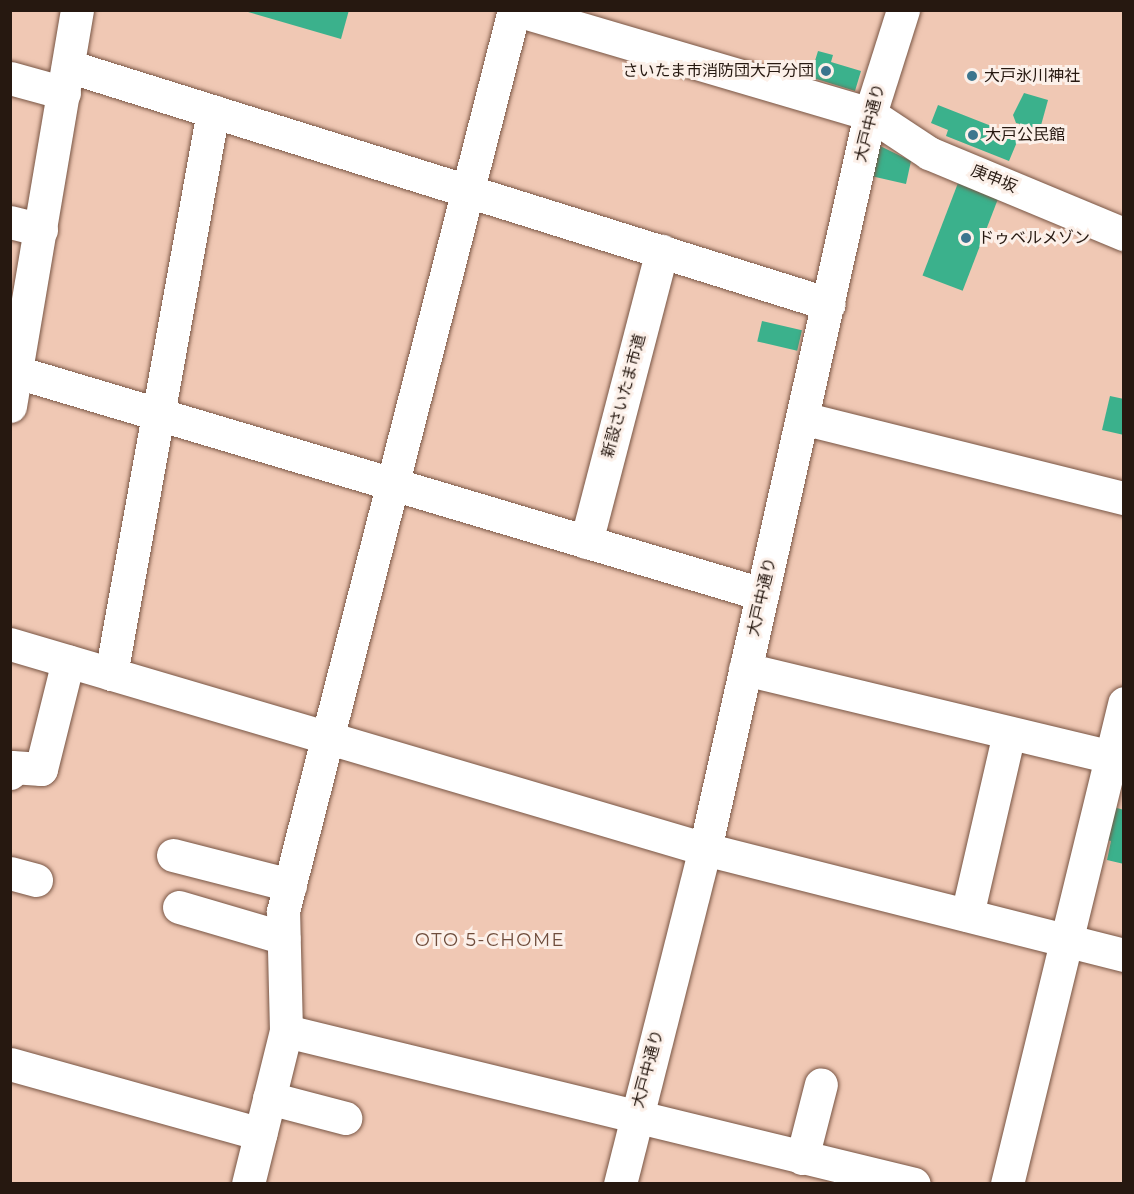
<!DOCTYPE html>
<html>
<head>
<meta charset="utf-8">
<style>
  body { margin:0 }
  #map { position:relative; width:1134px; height:1194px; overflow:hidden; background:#f0c8b4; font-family:Montserrat,"Noto Sans JP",sans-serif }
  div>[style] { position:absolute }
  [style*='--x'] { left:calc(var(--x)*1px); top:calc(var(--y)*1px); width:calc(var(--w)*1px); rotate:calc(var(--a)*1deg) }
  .building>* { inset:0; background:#3bb18c; transform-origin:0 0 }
  .roads { filter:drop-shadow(0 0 2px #785544) drop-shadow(0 0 2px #785544) }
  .minor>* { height:33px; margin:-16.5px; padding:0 16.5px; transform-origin:16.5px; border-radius:16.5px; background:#fff }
  .dots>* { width:16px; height:16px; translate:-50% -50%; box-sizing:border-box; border:3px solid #fcf0e9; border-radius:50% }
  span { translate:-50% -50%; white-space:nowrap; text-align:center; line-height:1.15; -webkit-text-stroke:6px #fcf0e9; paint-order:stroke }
  .poi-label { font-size:16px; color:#261810 }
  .right { translate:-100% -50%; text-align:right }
  .left { translate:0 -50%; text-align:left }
  .street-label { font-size:16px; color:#261810 }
  .neighbourhood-label { font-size:18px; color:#6f4d3c; letter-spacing:1.5px }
  .frame { position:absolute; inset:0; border:12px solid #261810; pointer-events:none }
</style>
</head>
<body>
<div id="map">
  <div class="building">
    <div style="clip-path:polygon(241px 10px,349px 10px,341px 39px)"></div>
    <div style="clip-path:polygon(818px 51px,833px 55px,831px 62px,861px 71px,855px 91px,810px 77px)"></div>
    <div style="clip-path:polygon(1024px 93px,1048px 100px,1040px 129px,1016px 123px,1013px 115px)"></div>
    <div style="clip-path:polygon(938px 105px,1019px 137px,1009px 161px,946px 136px,948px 130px,931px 123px)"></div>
    <div style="clip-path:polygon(878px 145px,911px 161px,906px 184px,871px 176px)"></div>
    <div style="left:958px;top:183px;width:43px;height:99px;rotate:21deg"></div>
    <div style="left:762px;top:321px;width:41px;height:21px;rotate:13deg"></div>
    <div style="clip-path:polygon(1110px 396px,1124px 399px,1124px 435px,1102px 430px)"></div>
    <div style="clip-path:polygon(1110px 806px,1124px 810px,1124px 864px,1107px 860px,1111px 841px,1102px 839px)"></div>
  </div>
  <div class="roads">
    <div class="minor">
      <div style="--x:517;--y:10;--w:368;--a:16.4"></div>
      <div style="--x:870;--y:114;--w:71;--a:33.5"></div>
      <div style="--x:929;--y:153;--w:211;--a:22.6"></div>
      <div style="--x:68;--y:66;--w:797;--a:17.37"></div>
      <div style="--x:10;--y:78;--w:56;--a:15.5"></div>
      <div style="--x:10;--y:222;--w:32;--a:14"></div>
      <div style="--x:10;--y:370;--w:785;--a:16.59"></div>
      <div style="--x:10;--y:406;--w:402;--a:-80.4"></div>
      <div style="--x:806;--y:419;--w:328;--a:14"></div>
      <div style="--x:586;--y:542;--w:301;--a:-75.4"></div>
      <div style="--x:10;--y:644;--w:725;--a:16.43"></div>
      <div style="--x:705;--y:849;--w:432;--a:14.2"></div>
      <div style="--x:745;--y:669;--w:390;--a:13.5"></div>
      <div style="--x:111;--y:674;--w:572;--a:-79.73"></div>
      <div style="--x:10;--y:773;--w:6;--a:-72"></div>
      <div style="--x:12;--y:767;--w:29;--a:4"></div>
      <div style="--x:41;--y:769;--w:111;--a:-76"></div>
      <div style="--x:173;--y:855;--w:121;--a:14.4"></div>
      <div style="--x:10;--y:873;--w:27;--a:15"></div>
      <div style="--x:179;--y:907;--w:109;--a:16.4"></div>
      <div style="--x:967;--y:915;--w:187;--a:-77"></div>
      <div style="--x:286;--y:1031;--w:646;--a:13.69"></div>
      <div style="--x:10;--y:1064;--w:260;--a:15.6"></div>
      <div style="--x:269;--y:1098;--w:79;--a:14.7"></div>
      <div style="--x:802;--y:1158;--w:76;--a:-75.6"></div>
      <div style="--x:248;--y:1184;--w:158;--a:-76.1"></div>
      <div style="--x:286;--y:1031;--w:120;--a:-91.4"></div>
      <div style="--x:283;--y:911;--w:930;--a:-75.62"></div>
      <div style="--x:620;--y:1184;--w:346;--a:-75.8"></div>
      <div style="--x:705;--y:849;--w:753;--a:-77.35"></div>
      <div style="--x:870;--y:114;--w:109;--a:-72.4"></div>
      <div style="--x:1007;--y:1184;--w:495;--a:-76.3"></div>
    </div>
  </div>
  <div class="dots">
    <div style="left:826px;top:71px;background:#3b758e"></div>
    <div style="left:972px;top:76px;background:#3b758e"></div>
    <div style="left:973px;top:135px;background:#3b758e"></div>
    <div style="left:966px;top:238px;background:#3b758e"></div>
  </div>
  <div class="poi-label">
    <span class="right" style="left:814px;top:71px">さいたま市消防団大戸分団</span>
    <span class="left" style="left:984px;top:76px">大戸氷川神社</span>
    <span class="left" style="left:985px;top:135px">大戸公民館</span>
    <span class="left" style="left:978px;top:238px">ドゥベルメゾン</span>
  </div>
  <div class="street-label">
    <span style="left:870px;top:123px;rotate:-76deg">大戸中通り</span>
    <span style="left:994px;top:179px;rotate:22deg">庚申坂</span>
    <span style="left:624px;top:396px;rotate:-75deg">新設さいたま市道</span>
    <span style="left:762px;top:597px;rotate:-77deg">大戸中通り</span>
    <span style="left:648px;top:1069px;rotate:-75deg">大戸中通り</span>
  </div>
  <div class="neighbourhood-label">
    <span style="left:490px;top:940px">OTO 5-CHOME</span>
  </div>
  <div class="frame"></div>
</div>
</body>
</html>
